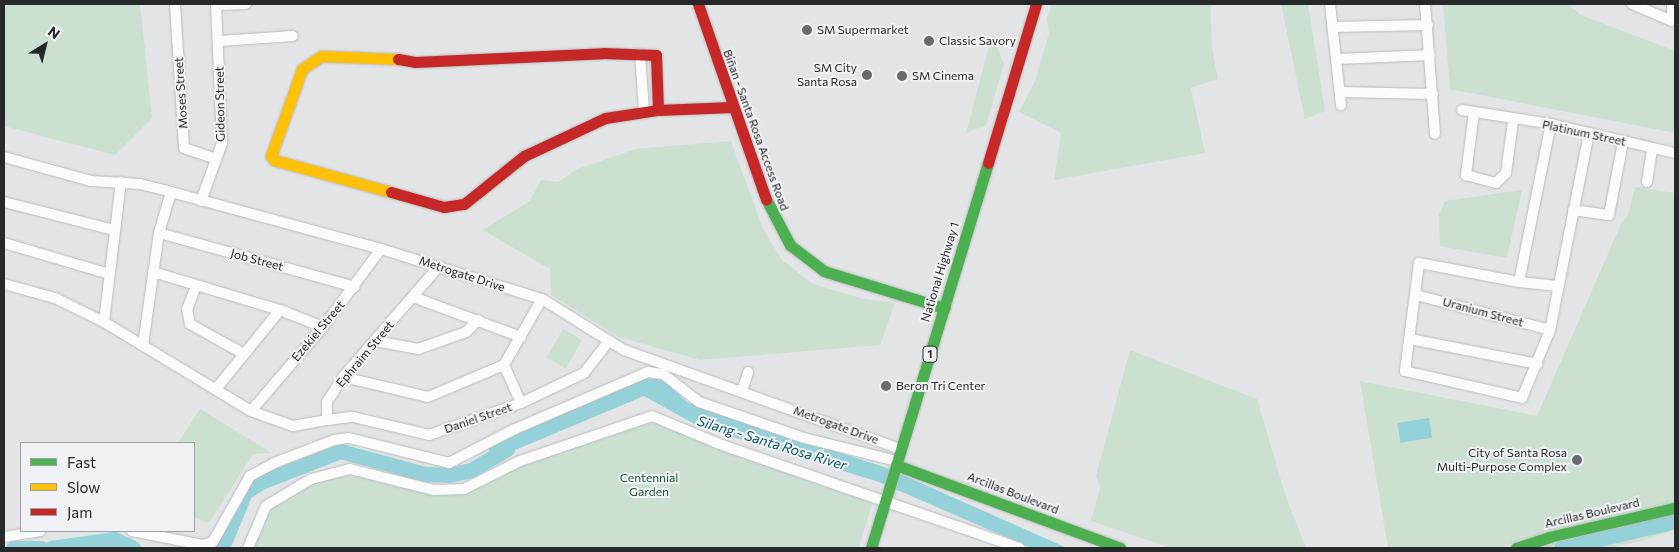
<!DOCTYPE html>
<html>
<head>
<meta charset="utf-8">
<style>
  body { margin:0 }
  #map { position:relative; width:1679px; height:552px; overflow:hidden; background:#e3e4e6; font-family:Commissioner,sans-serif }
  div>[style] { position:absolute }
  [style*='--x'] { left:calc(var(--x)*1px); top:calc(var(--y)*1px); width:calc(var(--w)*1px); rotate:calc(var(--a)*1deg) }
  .green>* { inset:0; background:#cbe0d1; transform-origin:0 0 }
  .water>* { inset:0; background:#95d1d9; transform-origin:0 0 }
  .river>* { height:15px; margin:-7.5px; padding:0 7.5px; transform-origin:7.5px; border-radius:7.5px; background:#95d1d9 }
  .roads { filter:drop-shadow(0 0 1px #babbbc) drop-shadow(0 0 1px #babbbc) }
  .street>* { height:10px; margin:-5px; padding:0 5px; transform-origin:5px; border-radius:5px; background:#fbfbfb }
  .fast>* { height:11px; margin:-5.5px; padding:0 5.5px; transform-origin:5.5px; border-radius:5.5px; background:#4caf50 }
  .slow>* { height:11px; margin:-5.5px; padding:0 5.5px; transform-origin:5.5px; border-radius:5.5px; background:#ffc107 }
  .jam>* { height:11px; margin:-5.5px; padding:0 5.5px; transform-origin:5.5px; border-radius:5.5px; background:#c62828 }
  .dots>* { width:14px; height:14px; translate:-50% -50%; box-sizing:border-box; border:2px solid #eff1f4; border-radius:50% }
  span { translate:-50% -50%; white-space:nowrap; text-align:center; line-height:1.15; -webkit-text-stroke:4px #eff1f4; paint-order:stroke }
  .shield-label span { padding:1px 4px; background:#eff1f4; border:1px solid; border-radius:4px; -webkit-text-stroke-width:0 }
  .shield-label { font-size:11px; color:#272829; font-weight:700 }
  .poi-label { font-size:12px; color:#272829 }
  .left { translate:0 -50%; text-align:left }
  .right { translate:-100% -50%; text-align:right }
  .street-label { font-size:12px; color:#272829 }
  .park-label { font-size:12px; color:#1b572e }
  .water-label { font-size:14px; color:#0e5961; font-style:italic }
  .frame { position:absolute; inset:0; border:5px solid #272829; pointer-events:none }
  .legend { position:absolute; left:20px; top:442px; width:175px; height:90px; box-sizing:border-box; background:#eff1f4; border:1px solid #9fa1a3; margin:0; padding:6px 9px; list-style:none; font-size:15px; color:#272829 }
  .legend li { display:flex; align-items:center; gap:10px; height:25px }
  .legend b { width:25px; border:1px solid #9fa1a3 }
  .north { position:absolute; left:20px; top:20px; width:50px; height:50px; -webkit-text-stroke:4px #eff1f4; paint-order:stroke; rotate:36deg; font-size:14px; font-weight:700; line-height:20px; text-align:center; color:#272829 }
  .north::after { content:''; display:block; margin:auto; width:18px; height:22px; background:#272829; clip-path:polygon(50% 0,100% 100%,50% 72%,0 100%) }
</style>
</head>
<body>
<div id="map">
  <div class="green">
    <div style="clip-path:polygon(4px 4px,140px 4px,152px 118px,115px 155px,4px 126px)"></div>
    <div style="clip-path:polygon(1052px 4px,1211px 4px,1212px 49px,1218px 79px,1191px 88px,1205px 153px,1054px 180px,1061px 133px,1019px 112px,1035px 81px,1049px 33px,1047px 18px)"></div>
    <div style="clip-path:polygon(1281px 4px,1308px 4px,1325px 111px,1305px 119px)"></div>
    <div style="clip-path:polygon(1443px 4px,1568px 4px,1581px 15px,1675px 51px,1675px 133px,1450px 89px)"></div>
    <div style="clip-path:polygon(992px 35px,1004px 64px,986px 125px,966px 133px)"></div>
    <div style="clip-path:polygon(731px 141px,763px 229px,782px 260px,813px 284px,860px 298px,895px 303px,880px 345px,700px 360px,619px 337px,551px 295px,550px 269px,483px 230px,530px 201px,541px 180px,558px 182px,577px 169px,636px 149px)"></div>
    <div style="clip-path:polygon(1635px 187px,1675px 193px,1675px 503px,1555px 531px,1500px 548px,1388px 548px,1360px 381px,1537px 416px,1621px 224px,1628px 215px)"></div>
    <div style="clip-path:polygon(1522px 190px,1507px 258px,1440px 246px,1439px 215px,1445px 201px)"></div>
    <div style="left:563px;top:329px;width:22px;height:33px;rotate:30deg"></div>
    <div style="clip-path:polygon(1130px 350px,1257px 399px,1286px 497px,1306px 548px,1171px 548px,1091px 521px,1100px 488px,1096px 476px)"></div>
    <div style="clip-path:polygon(200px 409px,272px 453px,253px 454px,209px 523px,194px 517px,194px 443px,178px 443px)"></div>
    <div style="clip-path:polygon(652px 419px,873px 500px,859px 548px,252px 548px,266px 512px,312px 481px,353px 474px,375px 482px,434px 492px,465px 490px,520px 458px)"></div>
    <div style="clip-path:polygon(1675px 511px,1675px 530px,1641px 541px,1609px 548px,1529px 548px)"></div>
  </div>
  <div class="water">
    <div style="clip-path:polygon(644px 378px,663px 380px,688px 403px,887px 468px,1067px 548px,1031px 548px,879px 482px,698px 426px,644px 396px,491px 460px,488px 447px)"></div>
    <div style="left:1429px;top:418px;width:20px;height:32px;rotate:81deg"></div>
  </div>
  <div class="river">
    <div style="--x:13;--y:548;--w:28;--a:0"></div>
    <div style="--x:51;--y:548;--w:64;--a:-8.1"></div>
    <div style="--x:114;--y:539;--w:21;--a:25"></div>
    <div style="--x:222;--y:548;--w:61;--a:-67.7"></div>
    <div style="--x:245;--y:492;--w:19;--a:-32"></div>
    <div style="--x:261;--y:482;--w:85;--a:-21.4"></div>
    <div style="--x:340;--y:451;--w:88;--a:15.1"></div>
    <div style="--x:425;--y:474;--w:24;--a:2"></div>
    <div style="--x:449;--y:475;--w:23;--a:-13"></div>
    <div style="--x:471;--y:470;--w:42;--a:-30.3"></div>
    <div style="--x:1561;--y:548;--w:117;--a:-13.3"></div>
  </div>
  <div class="roads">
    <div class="street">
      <div style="--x:175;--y:4;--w:144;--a:86.4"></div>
      <div style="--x:184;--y:148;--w:34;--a:19"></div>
      <div style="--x:1330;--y:4;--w:102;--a:83.8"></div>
      <div style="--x:1425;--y:4;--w:130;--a:85.6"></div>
      <div style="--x:1632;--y:4;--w:43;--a:23"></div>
      <div style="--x:1672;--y:21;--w:17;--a:-90"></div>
      <div style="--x:216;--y:5;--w:30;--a:-2"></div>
      <div style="--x:1333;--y:27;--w:95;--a:-1.2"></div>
      <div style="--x:219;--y:41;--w:74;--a:-3.9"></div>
      <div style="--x:640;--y:54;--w:57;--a:86"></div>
      <div style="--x:1337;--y:59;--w:93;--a:-2.5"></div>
      <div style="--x:1341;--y:92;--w:92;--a:1.2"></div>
      <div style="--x:1462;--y:110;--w:90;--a:8.9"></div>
      <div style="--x:1551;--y:124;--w:127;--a:13.2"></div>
      <div style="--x:1474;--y:112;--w:64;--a:97.2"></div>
      <div style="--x:1466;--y:175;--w:31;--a:15"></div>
      <div style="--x:1496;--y:183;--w:14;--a:-45"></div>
      <div style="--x:1506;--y:173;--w:52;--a:-82.3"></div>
      <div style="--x:4;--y:157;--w:90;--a:15.4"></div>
      <div style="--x:91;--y:181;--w:49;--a:3.5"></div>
      <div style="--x:140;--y:184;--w:32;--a:14"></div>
      <div style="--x:171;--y:192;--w:218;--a:15.2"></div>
      <div style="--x:381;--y:249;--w:169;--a:17.3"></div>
      <div style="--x:542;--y:299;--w:97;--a:31.9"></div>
      <div style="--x:624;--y:350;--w:294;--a:19.7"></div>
      <div style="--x:1647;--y:182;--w:33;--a:-81"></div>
      <div style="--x:201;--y:201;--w:62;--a:-70.1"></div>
      <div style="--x:222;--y:143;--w:139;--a:-92.5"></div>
      <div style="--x:4;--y:202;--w:114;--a:14.3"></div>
      <div style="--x:1573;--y:210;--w:36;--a:8"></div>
      <div style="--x:1609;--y:215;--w:74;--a:-79.1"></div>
      <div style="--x:159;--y:233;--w:203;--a:15.4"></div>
      <div style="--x:4;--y:243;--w:109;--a:16.4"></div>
      <div style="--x:153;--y:272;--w:133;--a:16.7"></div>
      <div style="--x:280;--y:310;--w:46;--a:21.6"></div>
      <div style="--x:1519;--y:282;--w:161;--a:-78.6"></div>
      <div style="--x:4;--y:284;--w:53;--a:15.4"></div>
      <div style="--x:55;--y:298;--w:55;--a:26.1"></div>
      <div style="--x:104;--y:322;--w:172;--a:31.2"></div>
      <div style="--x:251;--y:411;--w:45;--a:19.7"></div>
      <div style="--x:293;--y:426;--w:35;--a:-10"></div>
      <div style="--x:327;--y:420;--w:18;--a:-90"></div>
      <div style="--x:327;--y:402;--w:30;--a:-57"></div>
      <div style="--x:343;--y:377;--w:147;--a:-49.1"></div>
      <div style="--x:196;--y:286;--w:25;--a:111"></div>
      <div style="--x:187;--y:309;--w:15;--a:79"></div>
      <div style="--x:190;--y:324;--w:62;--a:29.1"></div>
      <div style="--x:1558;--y:286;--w:39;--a:-174"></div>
      <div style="--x:1519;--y:282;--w:102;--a:-169.2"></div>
      <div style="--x:1419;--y:263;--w:109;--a:97.4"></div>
      <div style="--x:1405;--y:371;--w:120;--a:13"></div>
      <div style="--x:1522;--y:398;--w:74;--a:-67.6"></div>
      <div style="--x:1550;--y:330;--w:201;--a:-78.8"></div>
      <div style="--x:1416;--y:295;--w:138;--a:14.6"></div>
      <div style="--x:413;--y:297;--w:115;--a:20.3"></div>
      <div style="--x:104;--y:322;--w:141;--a:-83.1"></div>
      <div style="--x:1410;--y:339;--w:130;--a:11.1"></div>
      <div style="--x:375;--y:341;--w:44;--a:10.5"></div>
      <div style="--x:418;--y:349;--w:51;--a:-19.5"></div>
      <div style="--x:466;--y:332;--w:17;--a:-45"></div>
      <div style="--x:143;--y:345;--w:113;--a:-81.9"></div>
      <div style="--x:159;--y:233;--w:43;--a:-73.7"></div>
      <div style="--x:343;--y:377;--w:87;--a:13.2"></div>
      <div style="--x:428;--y:397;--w:82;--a:-22.8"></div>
      <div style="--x:216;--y:389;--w:102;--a:-51"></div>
      <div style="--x:742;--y:391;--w:20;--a:-72"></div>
      <div style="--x:521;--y:403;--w:42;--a:-114.1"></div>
      <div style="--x:504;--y:365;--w:76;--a:-60.1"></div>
      <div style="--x:251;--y:411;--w:111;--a:-49.4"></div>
      <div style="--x:323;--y:327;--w:97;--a:-53.4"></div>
      <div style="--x:327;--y:420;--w:26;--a:-7"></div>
      <div style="--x:353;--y:417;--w:78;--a:13.3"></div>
      <div style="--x:429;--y:435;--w:97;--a:-19.2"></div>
      <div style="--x:521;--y:403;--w:70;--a:-25.5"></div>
      <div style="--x:584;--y:373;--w:41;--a:-52"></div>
      <div style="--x:132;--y:531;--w:72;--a:11.2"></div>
      <div style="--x:203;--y:545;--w:10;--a:-17"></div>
      <div style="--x:213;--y:542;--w:76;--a:-60.7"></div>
      <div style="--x:250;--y:476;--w:27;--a:-28"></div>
      <div style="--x:274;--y:463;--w:64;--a:-21"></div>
      <div style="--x:334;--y:440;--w:15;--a:-8"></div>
      <div style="--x:349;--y:438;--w:103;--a:14"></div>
      <div style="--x:449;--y:463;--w:74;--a:-27.3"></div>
      <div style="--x:515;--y:429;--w:145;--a:-23.2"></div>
      <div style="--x:648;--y:372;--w:15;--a:8"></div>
      <div style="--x:663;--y:374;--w:46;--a:37.9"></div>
      <div style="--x:699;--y:402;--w:111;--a:18.9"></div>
      <div style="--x:804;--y:438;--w:92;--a:13.9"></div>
      <div style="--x:893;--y:460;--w:6;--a:59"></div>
      <div style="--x:4;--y:537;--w:37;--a:-9"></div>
      <div style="--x:248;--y:548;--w:46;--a:-66.8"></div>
      <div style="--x:266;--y:506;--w:52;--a:-31"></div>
      <div style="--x:311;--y:479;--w:40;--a:-14.4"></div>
      <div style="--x:350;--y:469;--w:87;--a:14"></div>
      <div style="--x:434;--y:490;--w:30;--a:-2"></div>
      <div style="--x:464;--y:489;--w:63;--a:-26.6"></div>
      <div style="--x:520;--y:461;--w:139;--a:-18.8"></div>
      <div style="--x:652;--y:416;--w:76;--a:22.5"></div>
      <div style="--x:722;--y:445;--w:315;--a:19.1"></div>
    </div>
    <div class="fast">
      <div style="--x:766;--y:199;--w:52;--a:62.4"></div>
      <div style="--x:790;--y:245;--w:43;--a:37.4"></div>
      <div style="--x:824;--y:271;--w:126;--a:17.1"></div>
      <div style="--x:896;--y:465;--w:239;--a:20.3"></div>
      <div style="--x:871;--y:548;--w:402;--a:-73.1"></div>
      <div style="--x:1516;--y:548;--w:35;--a:-18"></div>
      <div style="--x:1549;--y:537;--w:129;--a:-13"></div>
    </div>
    <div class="slow">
      <div style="--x:391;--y:192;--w:121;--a:-164.7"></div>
      <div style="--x:274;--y:160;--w:5;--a:-127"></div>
      <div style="--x:271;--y:156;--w:92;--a:-70.4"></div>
      <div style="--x:302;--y:69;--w:23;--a:-34"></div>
      <div style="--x:321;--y:56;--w:77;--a:2.2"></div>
    </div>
    <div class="jam">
      <div style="--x:698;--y:4;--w:207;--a:70.8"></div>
      <div style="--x:398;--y:59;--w:17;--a:10"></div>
      <div style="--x:415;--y:62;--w:188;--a:-2.7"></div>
      <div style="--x:603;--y:53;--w:53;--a:2.2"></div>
      <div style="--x:656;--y:55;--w:55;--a:87.9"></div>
      <div style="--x:988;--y:163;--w:166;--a:-73.2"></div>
      <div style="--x:391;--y:192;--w:55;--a:15.8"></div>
      <div style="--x:444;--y:207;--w:20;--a:-9"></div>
      <div style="--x:464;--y:204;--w:77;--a:-38.7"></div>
      <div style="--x:524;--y:156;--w:89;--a:-25.1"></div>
      <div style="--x:605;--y:118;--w:54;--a:-8.6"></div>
      <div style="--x:658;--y:110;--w:74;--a:-2.3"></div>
    </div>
  </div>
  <div class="dots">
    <div style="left:807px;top:30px;background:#696a6b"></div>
    <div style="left:929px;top:41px;background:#696a6b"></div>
    <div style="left:867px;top:75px;background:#696a6b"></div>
    <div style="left:902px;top:76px;background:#696a6b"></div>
    <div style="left:886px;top:386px;background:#696a6b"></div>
    <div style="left:1577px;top:460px;background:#696a6b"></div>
  </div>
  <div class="shield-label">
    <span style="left:930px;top:354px">1</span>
  </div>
  <div class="poi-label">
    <span class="left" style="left:817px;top:30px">SM Supermarket</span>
    <span class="left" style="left:939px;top:41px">Classic Savory</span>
    <span class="right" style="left:857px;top:75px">SM City<br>Santa Rosa</span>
    <span class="left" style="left:912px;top:76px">SM Cinema</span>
    <span class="left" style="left:896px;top:386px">Beron Tri Center</span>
    <span class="right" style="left:1567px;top:460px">City of Santa Rosa<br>Multi-Purpose Complex</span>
  </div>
  <div class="street-label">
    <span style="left:181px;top:93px;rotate:-94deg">Moses Street</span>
    <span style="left:220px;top:104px;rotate:-91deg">Gideon Street</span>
    <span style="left:756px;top:130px;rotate:70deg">Biñan - Santa Rosa Access Road</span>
    <span style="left:1584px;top:133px;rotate:12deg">Platinum Street</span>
    <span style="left:257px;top:260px;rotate:15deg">Job Street</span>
    <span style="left:940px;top:272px;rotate:-73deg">National Highway 1</span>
    <span style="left:462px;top:274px;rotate:18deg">Metrogate Drive</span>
    <span style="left:1483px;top:312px;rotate:15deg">Uranium Street</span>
    <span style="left:318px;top:331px;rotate:-50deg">Ezekiel Street</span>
    <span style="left:365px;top:354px;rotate:-50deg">Ephraim Street</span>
    <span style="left:478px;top:418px;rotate:-19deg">Daniel Street</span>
    <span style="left:836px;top:425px;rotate:20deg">Metrogate Drive</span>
    <span style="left:1013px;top:493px;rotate:21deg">Arcillas Boulevard</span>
    <span style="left:1592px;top:513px;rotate:-13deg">Arcillas Boulevard</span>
  </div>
  <div class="park-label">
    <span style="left:649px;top:485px">Centennial<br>Garden</span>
  </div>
  <div class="water-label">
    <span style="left:772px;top:443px;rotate:17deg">Silang - Santa Rosa River</span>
  </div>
  <div class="frame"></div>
  <ul class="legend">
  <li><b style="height:6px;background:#4caf50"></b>Fast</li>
  <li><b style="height:6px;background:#ffc107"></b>Slow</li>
  <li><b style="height:6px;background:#c62828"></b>Jam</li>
  </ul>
  <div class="north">N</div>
</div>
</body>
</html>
